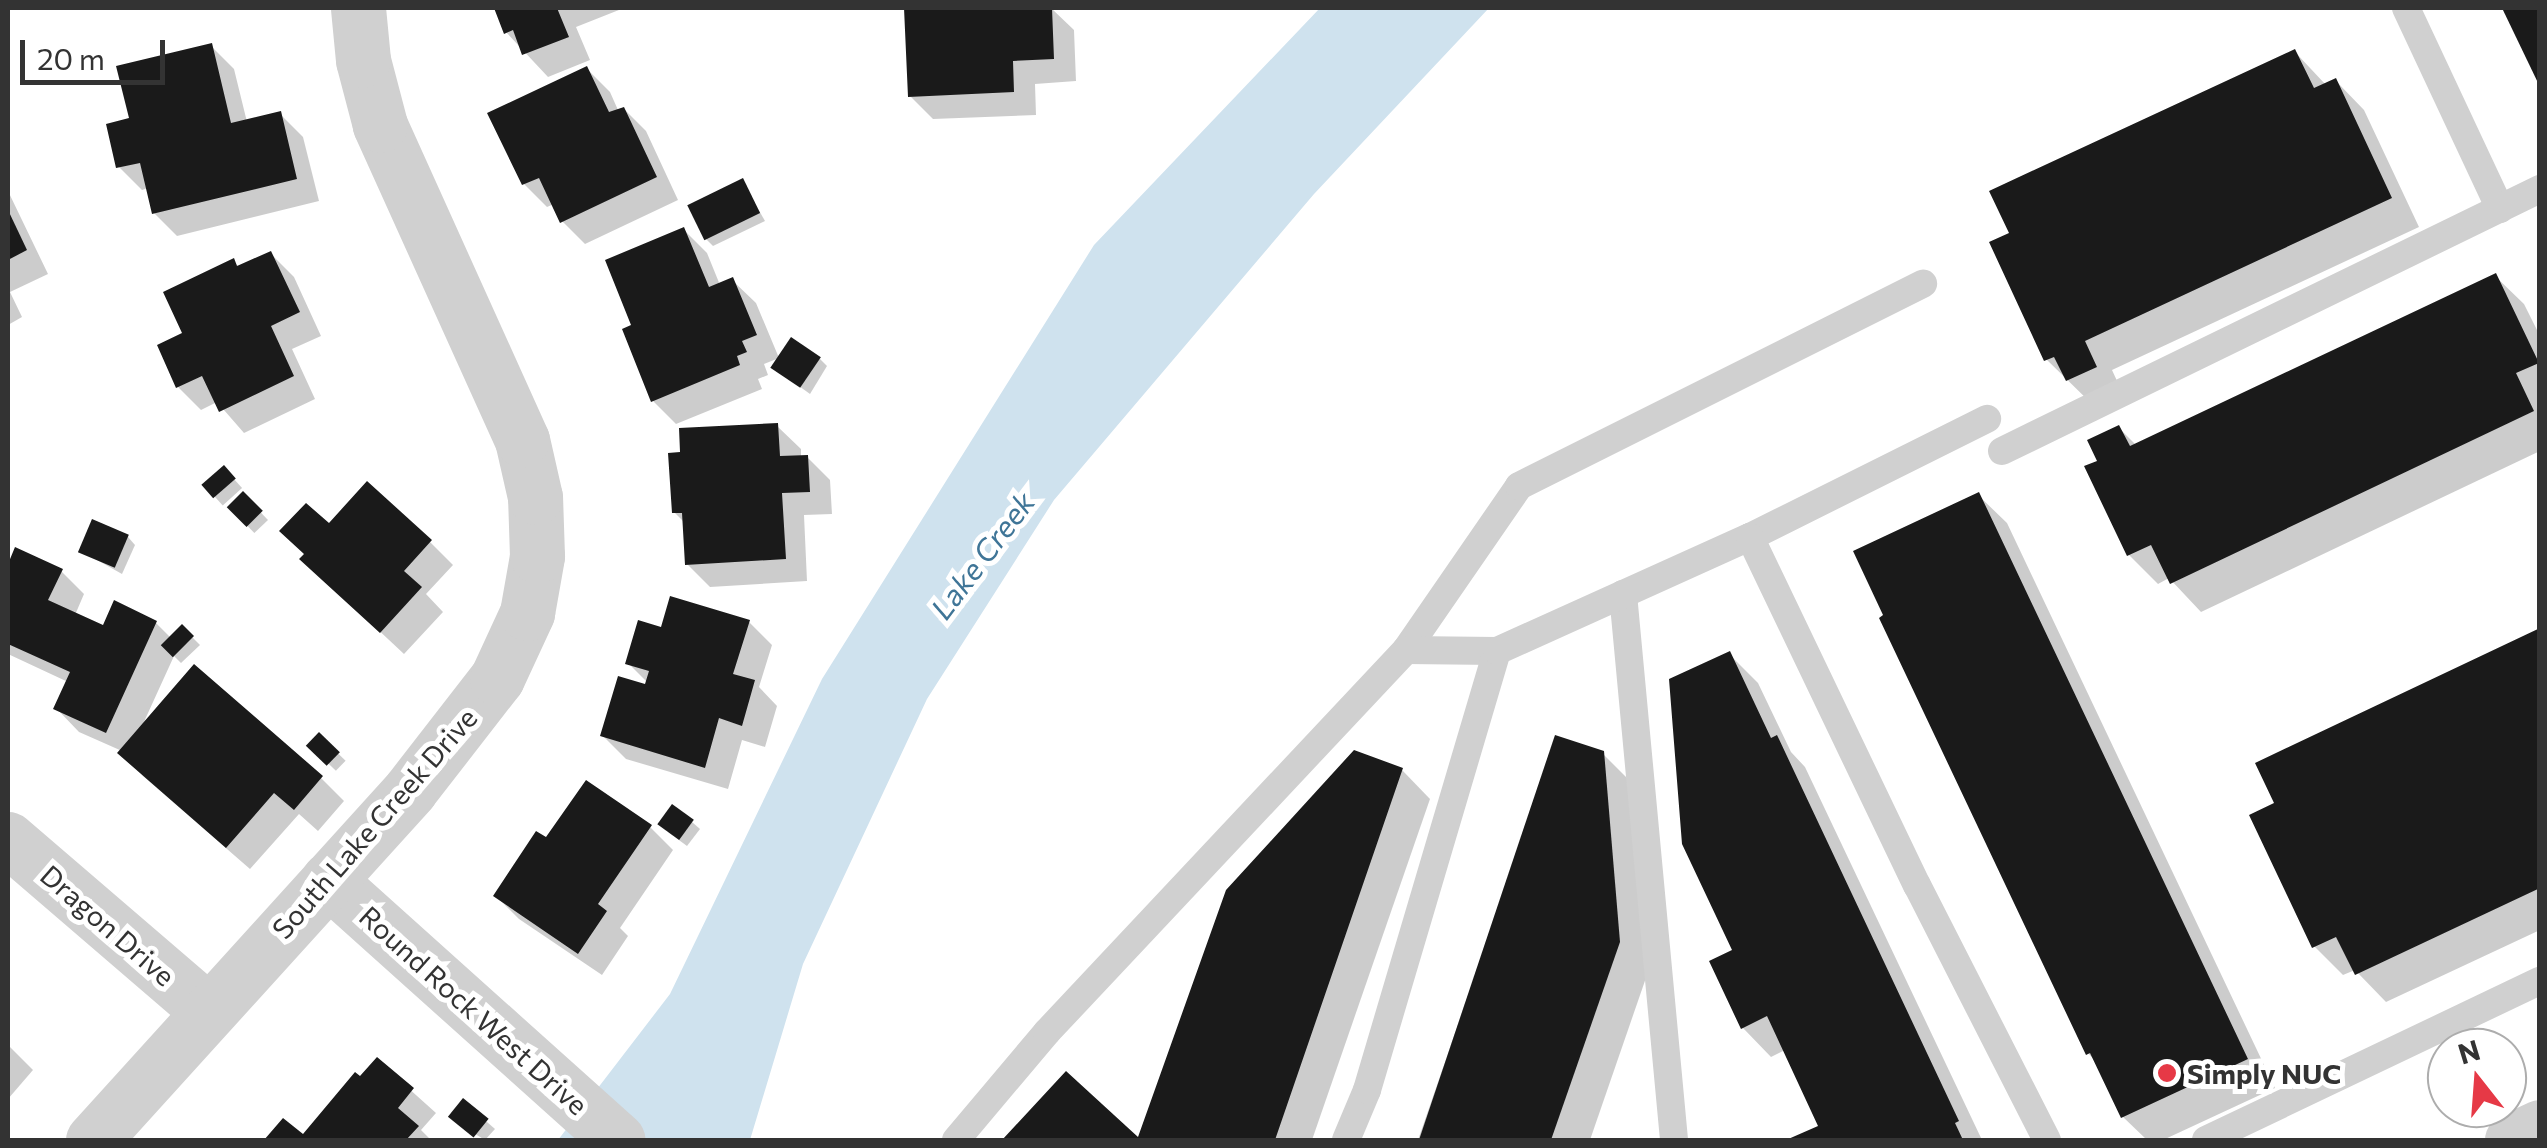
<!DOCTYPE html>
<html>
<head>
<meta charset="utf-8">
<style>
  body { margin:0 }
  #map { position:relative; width:2547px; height:1148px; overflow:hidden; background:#fff; font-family:Commissioner,sans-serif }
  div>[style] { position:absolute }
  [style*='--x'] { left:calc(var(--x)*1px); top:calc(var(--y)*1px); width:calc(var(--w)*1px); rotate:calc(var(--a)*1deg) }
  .water>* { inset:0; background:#cfe2ee }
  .shadow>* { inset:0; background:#0003; transform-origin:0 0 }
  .building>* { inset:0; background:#1a1a1a; transform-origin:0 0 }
  .service>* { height:28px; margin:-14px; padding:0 14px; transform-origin:14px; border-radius:14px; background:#d0d0d0 }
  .minor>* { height:55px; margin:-27.5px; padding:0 27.5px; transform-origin:27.5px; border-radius:27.5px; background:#d0d0d0 }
  .tertiary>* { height:55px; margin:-27.5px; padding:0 27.5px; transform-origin:27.5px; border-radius:27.5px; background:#d0d0d0 }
  .dots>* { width:28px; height:28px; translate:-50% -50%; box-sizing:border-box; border:5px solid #fff; border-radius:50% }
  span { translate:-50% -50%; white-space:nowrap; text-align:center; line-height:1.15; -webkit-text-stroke:10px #fff; paint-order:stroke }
  .street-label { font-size:28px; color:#333 }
  .poi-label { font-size:28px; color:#333; font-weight:700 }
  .left { translate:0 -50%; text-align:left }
  .water-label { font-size:30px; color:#3f7597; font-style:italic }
  .frame { position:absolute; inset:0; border:10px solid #333; pointer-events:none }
  .north { position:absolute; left:2427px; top:1028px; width:100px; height:100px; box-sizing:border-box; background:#fff; border:2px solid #adadad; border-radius:50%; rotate:343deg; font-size:28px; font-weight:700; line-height:40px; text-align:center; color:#333 }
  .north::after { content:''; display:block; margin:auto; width:35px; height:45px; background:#e63946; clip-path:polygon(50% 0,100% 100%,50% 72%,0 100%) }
  .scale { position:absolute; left:20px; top:40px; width:145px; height:45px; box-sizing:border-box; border:5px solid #333; border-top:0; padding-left:12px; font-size:30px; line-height:35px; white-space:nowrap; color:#333; -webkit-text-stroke:8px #fff; paint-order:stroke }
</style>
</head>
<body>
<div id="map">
  <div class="water">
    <div style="clip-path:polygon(1320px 8px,1489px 8px,1314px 194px,1054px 500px,927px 699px,803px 964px,750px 1140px,558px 1140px,670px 994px,822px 679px,1094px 245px)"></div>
  </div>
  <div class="shadow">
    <div style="clip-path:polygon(496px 8px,624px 8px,576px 27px,590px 60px,548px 77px,506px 32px)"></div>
    <div style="clip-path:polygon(907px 8px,1051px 8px,1074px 30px,1076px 81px,1035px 84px,1036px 115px,933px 119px,910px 96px)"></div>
    <div style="clip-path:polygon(211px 46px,234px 69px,247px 122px,280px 114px,303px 137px,319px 201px,177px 236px,154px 213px,148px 188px,142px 190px,119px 167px,132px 119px)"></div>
    <div style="clip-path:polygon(2295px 52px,2326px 85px,2336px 81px,2364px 110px,2419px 227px,2112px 370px,2124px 396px,2097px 409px,2046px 359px,2012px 234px)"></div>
    <div style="clip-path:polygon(587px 69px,610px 92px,618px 110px,623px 108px,646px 131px,678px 200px,585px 244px,562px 221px,554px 204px,547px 207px,524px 184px)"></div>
    <div style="clip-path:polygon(742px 181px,765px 221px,713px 246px,705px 238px)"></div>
    <div style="clip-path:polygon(8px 191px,48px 274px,10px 292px,22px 317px,8px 325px)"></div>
    <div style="clip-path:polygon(684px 230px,707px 253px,720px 285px,732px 280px,756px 303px,779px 358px,764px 364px,768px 375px,758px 379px,762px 389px,676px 424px,653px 401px,635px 327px)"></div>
    <div style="clip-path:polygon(271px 254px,294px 277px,321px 336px,292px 349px,315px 399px,244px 433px,217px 402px,201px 410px,178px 387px,185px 334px,233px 261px,240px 268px)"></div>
    <div style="clip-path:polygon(2495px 276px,2524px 304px,2540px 336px,2540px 451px,2201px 612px,2169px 578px,2158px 584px,2129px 555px,2100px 462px,2119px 428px,2137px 446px)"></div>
    <div style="clip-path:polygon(820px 359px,827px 366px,810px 394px,774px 368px)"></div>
    <div style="clip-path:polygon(777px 426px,801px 449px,801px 458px,807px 457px,830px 480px,832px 514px,804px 515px,807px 581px,710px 587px,687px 564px,685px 523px,674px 512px)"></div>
    <div style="left:224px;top:468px;width:27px;height:26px;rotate:48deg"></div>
    <div style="left:243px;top:494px;width:36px;height:19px;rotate:46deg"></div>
    <div style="clip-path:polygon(1978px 495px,2007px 523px,2275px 1088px,2163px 1140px,2147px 1140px,2123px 1117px,2098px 1064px,2088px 1053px,1887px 617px)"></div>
    <div style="clip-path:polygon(329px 527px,430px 542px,453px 565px,426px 594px,443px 612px,404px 654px,326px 581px)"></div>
    <div style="clip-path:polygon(128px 537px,135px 545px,122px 574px,81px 551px)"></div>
    <div style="clip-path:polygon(16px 551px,61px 571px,84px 594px,75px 615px,104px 628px,156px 623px,171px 638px,182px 627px,200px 645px,181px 663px,174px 656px,143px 724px,321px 778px,344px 801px,318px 831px,299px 814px,250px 869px,143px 776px,122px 751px,79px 732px,56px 708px,68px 682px,8px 654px,8px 570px)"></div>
    <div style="clip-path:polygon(749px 622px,772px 645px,759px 687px,777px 706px,765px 747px,742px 740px,728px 789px,626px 759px,603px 736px,647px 688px,648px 683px,628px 663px,662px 630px)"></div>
    <div style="clip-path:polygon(2540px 631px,2540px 930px,2386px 1002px,2355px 970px,2343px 975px,2314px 946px,2278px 804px)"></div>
    <div style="clip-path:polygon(1729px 654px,1758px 683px,1791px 752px,1805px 767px,1982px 1140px,1792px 1140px,1821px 1127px,1785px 1050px,1771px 1057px,1743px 1028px,1736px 951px)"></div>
    <div style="left:319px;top:735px;width:37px;height:14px;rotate:44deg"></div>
    <div style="clip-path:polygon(1557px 738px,1603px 754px,1632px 783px,1648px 972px,1590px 1140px,1418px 1140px)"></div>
    <div style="clip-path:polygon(1402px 770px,1430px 799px,1312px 1140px,1139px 1140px,1228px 891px)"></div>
    <div style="clip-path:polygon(692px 822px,700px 829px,687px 846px,668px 832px)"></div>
    <div style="clip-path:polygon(650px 827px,673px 850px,620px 928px,628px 936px,602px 975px,519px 919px,496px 896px,547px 841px)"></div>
    <div style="clip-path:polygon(8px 1045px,33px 1070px,8px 1099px)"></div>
    <div style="clip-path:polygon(377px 1060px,436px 1113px,421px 1130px,431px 1140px,267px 1140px,283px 1122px,303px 1138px)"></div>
    <div style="clip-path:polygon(1066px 1074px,1138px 1140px,1005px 1140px)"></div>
    <div style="clip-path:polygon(463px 1101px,495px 1129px,485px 1140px,459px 1124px)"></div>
  </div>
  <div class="building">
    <div style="clip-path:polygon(494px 8px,557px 8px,569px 37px,522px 55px,513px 30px,504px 34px)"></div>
    <div style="clip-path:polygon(904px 8px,1052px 8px,1054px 59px,1013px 61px,1014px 92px,908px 97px)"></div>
    <div style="clip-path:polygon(2502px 8px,2540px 8px,2540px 87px)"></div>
    <div style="clip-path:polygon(212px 43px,231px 123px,281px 111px,297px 179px,152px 214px,140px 163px,116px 168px,106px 124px,129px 118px,116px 66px)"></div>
    <div style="clip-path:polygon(2295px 49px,2314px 88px,2336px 78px,2392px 198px,2085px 341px,2097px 367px,2066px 381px,2054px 357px,2044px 361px,1989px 242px,2009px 233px,1989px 191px)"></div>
    <div style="clip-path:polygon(587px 66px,609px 112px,624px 107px,657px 177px,560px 223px,539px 178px,522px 185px,487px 113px)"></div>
    <div style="left:743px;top:178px;width:39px;height:62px;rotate:64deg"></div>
    <div style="clip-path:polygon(8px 210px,27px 250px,8px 260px)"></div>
    <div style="clip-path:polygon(684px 227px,709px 287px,733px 277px,757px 335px,742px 341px,747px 352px,737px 356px,740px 365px,651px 402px,622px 329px,631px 325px,605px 260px)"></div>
    <div style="clip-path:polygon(271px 251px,300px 312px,271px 326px,294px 376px,219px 412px,202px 376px,176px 388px,157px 345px,182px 333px,163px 292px,234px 258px,237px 266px)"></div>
    <div style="clip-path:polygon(2496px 273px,2539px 363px,2516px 373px,2534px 411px,2170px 584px,2151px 545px,2127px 556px,2084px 466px,2097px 461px,2087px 440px,2119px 425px,2130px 446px)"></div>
    <div style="left:791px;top:337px;width:36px;height:37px;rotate:34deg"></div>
    <div style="clip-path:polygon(778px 423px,780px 456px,808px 455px,810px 492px,782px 493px,786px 559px,685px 565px,682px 513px,672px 513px,668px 453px,680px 452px,679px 428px)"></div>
    <div style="left:224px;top:465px;width:18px;height:30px;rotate:49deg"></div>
    <div style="clip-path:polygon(367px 481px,432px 540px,404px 571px,422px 587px,380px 633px,299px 559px,304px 554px,279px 531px,306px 503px,329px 523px)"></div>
    <div style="left:243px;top:491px;width:28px;height:23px;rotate:45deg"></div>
    <div style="clip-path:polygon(1979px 492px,2248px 1059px,2121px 1118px,2090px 1053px,2086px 1055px,1879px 618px,1883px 615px,1853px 551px)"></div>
    <div style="left:92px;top:519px;width:40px;height:36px;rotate:23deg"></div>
    <div style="clip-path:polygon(15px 547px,63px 569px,48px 600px,103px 625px,114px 600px,157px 621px,106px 733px,53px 709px,70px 672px,8px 644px,8px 564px)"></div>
    <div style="clip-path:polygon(670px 596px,750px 620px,733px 674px,755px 680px,742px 726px,719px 718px,705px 768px,600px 736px,618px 676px,645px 684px,649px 671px,625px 664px,638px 620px,661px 627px)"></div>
    <div style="left:182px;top:624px;width:17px;height:30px;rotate:45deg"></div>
    <div style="clip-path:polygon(2540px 628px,2540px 888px,2355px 975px,2336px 937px,2312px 948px,2249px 815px,2274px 803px,2255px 763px)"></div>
    <div style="clip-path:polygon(1730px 651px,1771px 738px,1777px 735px,1959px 1121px,1955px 1123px,1963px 1140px,1786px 1140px,1818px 1126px,1767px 1016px,1741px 1029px,1709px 961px,1732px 950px,1682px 844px,1669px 679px)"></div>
    <div style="clip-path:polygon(194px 664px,323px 776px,294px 810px,274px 793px,226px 848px,117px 753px)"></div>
    <div style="left:319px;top:732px;width:29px;height:19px;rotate:44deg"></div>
    <div style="clip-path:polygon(1555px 735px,1604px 751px,1620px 942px,1551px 1140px,1419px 1140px)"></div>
    <div style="clip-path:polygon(1354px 750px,1403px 768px,1275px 1140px,1002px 1140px,1066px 1071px,1138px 1137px,1226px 890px)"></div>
    <div style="clip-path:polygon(586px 780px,652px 825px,598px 904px,607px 911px,578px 954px,493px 896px,536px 831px,546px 837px)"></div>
    <div style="left:672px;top:804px;width:27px;height:25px;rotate:36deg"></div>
    <div style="clip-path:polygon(377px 1057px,414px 1088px,398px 1108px,419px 1126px,406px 1140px,264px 1140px,283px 1118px,303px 1134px,355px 1072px,360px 1076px)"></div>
    <div style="left:463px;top:1098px;width:33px;height:24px;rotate:39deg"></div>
  </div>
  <div class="service">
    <div style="--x:2406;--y:8;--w:222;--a:64.9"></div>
    <div style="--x:2002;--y:451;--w:598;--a:-25.97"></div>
    <div style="--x:1750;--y:537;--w:265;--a:-26.5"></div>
    <div style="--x:1623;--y:594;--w:548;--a:84.66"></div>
    <div style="--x:1406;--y:650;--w:199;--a:-55.4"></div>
    <div style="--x:1519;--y:486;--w:452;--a:-26.6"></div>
    <div style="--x:956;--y:1140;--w:141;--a:-49.9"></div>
    <div style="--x:1047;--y:1032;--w:524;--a:-46.78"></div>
    <div style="--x:1406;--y:650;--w:91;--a:0.6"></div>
    <div style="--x:1346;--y:1140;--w:54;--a:-67.2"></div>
    <div style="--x:1367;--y:1090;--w:458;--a:-73.5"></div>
    <div style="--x:1497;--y:651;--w:277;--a:-24.3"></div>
    <div style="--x:1750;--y:537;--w:386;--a:64.4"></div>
    <div style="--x:1917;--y:885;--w:286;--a:63"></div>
    <div style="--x:2206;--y:1140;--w:370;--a:-25.5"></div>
  </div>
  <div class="minor">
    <div style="--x:8;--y:839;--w:264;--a:40.7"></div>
  </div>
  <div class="tertiary">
    <div style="--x:328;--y:880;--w:389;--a:41.9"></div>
    <div style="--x:93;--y:1140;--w:472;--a:-47.8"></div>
    <div style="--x:410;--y:790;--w:142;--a:-52.2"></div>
    <div style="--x:497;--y:678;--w:72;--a:-65.2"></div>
    <div style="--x:527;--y:613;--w:58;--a:-80"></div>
    <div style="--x:537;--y:556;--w:59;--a:-91.9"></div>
    <div style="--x:535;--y:497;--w:58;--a:-102.8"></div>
    <div style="--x:522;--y:440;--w:346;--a:-114.3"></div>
    <div style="--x:380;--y:125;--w:67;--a:-104.7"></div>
    <div style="--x:363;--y:60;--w:52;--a:-95.5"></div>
    <div style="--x:2512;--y:1140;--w:31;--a:-25"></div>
  </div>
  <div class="dots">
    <div style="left:2167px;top:1073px;background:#e63946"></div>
  </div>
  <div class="street-label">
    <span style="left:374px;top:823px;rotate:-49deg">South Lake Creek Drive</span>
    <span style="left:108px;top:925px;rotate:41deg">Dragon Drive</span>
    <span style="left:474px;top:1010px;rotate:42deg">Round Rock West Drive</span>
  </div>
  <div class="poi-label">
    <span class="left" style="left:2187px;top:1073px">Simply NUC</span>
  </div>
  <div class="water-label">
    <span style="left:982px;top:555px;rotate:-53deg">Lake Creek</span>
  </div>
  <div class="frame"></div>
  <div class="north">N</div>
  <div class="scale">20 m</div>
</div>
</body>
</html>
